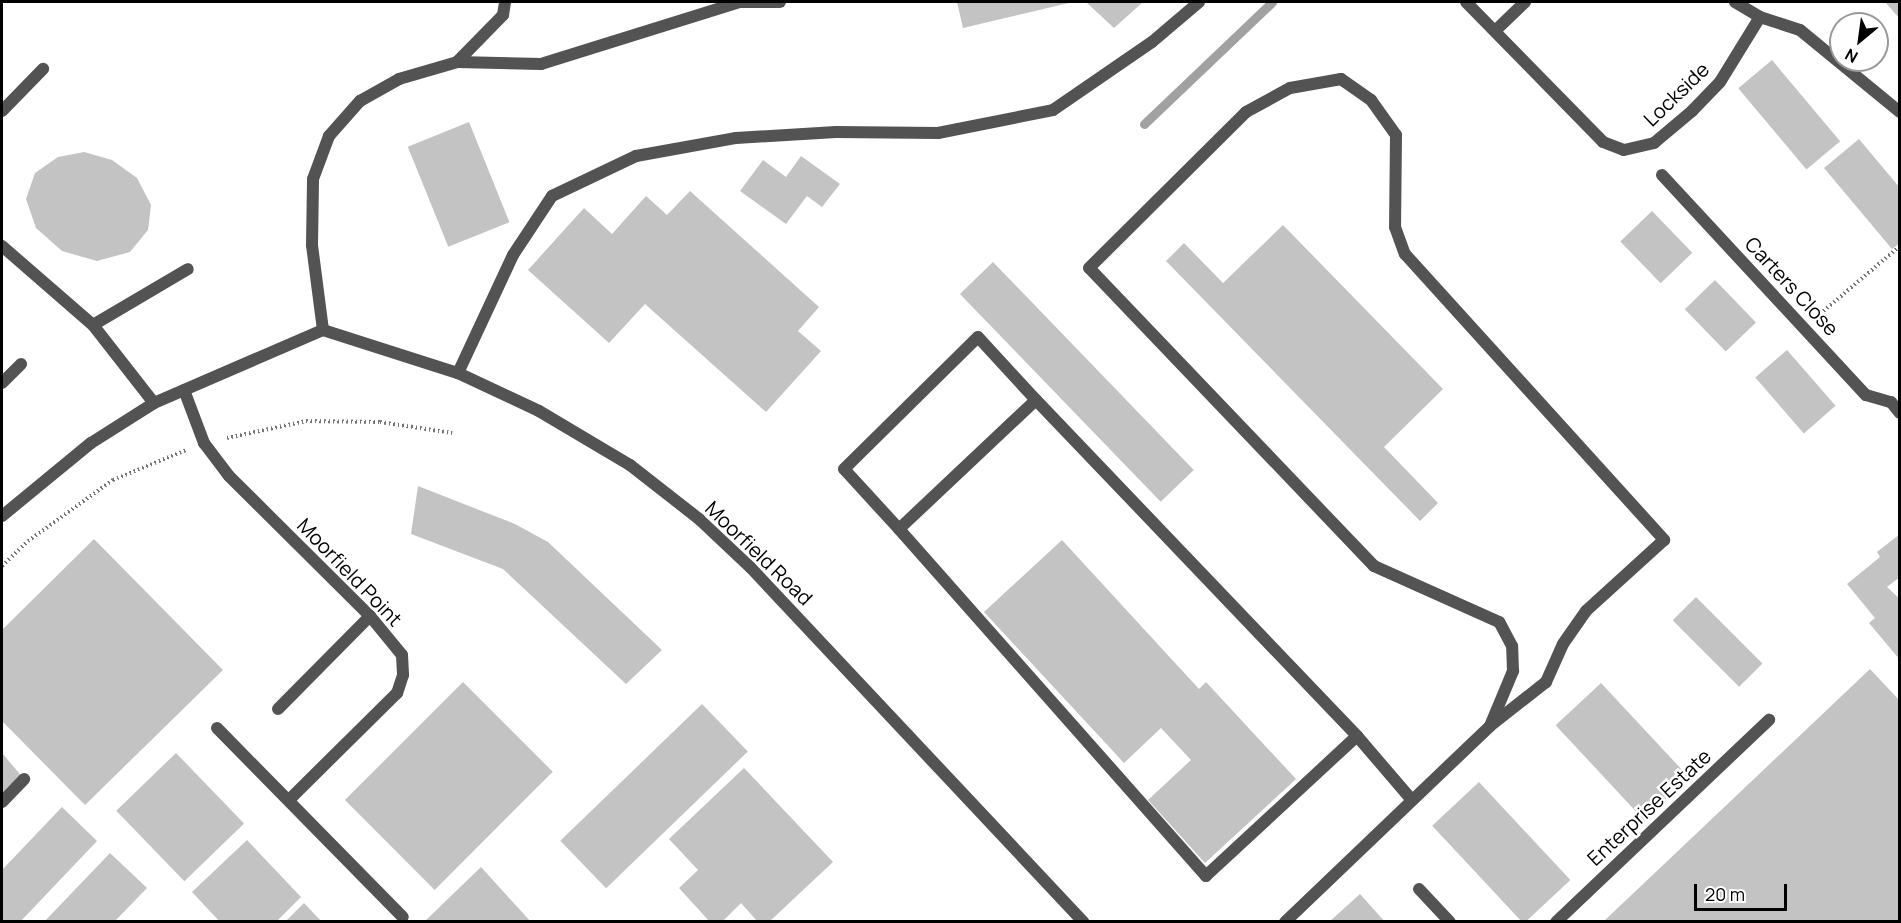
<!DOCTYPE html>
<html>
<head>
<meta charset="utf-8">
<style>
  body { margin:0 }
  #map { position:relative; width:1901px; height:923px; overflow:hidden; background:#fff; font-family:Manrope,sans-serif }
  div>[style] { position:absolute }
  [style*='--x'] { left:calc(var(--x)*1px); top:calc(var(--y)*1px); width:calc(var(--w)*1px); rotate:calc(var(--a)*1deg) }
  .stream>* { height:9px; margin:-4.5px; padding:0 4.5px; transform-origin:4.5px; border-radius:4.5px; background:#a1a1a1 }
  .building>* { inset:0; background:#c3c3c3; transform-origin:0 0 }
  .path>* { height:4px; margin-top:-2px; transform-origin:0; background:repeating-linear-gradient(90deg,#757575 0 1.5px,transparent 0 4.5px) }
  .service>* { height:12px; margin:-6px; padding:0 6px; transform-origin:6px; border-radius:6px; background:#535353 }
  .minor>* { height:12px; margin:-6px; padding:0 6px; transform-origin:6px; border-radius:6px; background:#535353 }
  span { translate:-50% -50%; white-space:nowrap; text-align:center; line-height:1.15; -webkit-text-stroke:5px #fff; paint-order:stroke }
  .street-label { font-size:20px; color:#000 }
  .frame { position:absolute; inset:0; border:3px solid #000; pointer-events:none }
  .north { position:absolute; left:1829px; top:12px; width:60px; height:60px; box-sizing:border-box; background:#fff; border:2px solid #999; border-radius:50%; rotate:209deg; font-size:16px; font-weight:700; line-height:24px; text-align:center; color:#000 }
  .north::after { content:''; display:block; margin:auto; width:21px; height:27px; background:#000; clip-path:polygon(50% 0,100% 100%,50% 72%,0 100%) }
  .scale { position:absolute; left:1694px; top:884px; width:93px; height:27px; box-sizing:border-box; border:3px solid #000; border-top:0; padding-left:8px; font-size:18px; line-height:21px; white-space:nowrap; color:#000; -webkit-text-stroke:4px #fff; paint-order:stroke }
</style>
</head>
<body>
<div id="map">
  <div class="stream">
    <div style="--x:1144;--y:124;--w:177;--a:-43.6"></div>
  </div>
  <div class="building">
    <div style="clip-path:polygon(957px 2px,1073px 2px,963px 28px)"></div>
    <div style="clip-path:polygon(1086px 2px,1143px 2px,1114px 28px)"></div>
    <div style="clip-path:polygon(1885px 2px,1900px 2px,1900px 19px)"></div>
    <div style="left:1772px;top:60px;width:106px;height:44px;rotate:50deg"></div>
    <div style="left:469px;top:122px;width:108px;height:66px;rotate:68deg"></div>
    <div style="clip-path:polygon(1859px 139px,1900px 188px,1900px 243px,1892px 249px,1824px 168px)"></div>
    <div style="clip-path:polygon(84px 152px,112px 160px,137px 178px,151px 205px,148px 230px,130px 252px,97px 261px,62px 251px,36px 228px,26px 199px,35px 173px,58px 157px)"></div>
    <div style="clip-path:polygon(801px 156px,840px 184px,822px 207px,807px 196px,786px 224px,740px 191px,763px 160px,786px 177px)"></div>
    <div style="clip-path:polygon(690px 191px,819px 307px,798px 331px,821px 351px,766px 412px,645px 304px,609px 343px,528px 270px,584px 208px,612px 234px,646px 196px,667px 215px)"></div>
    <div style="left:1652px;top:211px;width:58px;height:44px;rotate:46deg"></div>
    <div style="clip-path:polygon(1283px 225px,1443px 389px,1384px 447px,1438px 503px,1420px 521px,1166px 261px,1184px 243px,1223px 283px)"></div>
    <div style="left:993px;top:262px;width:289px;height:46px;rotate:46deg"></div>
    <div style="left:1715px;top:280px;width:59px;height:42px;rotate:46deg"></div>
    <div style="left:1787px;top:350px;width:74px;height:42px;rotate:49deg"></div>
    <div style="clip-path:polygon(418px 486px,515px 524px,548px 542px,662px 650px,626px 684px,503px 569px,411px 534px)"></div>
    <div style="clip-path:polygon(1900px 534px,1900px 577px,1887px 587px,1900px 599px,1900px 660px,1869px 623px,1875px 618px,1847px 584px,1880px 557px,1877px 552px)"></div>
    <div style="clip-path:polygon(94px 539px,223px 670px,85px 805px,2px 721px,2px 630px)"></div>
    <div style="clip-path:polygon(1062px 540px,1199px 689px,1206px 682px,1296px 779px,1205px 863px,1148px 800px,1191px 760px,1161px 728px,1124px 763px,984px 612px)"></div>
    <div style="left:1696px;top:597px;width:94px;height:33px;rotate:45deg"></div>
    <div style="clip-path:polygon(1870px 669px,1900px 701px,1900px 922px,1603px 922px)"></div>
    <div style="left:463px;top:682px;width:127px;height:167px;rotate:45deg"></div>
    <div style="left:1601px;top:683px;width:129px;height:62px;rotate:47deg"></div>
    <div style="left:702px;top:704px;width:66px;height:197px;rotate:46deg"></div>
    <div style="clip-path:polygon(2px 753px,24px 779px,2px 800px)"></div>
    <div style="left:176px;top:753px;width:98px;height:83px;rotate:46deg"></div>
    <div style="clip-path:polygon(744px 768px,833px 862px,769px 922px,758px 922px,741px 903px,722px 922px,710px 922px,679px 888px,698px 870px,669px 839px)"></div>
    <div style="left:1479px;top:782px;width:134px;height:64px;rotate:47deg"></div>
    <div style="clip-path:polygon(62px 807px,97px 841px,20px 922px,2px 922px,2px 870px)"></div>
    <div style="clip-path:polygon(247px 840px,301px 897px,276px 922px,220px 922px,192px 892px)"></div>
    <div style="clip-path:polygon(110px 853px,147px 888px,114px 922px,44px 922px)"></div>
    <div style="clip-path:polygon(481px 867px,531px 922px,424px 922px)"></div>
    <div style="clip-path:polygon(1360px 894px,1385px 922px,1329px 922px)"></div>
    <div style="clip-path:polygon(304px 903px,322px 922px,285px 922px)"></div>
  </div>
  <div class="path">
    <div style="--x:1820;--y:314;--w:105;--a:-40.4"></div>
    <div style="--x:227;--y:438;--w:81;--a:-12.1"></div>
    <div style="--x:306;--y:421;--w:74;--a:0.8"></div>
    <div style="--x:380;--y:422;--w:73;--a:8.7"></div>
    <div style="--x:2;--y:566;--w:36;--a:-44"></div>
    <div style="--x:28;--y:541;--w:105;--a:-35.7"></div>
    <div style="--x:113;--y:480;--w:79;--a:-22.3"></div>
  </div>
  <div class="service">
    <div style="--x:457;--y:62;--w:84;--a:1.4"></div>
    <div style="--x:541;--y:64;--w:208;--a:-17.3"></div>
    <div style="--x:740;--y:2;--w:40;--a:0"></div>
    <div style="--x:457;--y:62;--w:66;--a:-45.6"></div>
    <div style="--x:503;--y:15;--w:13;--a:-81"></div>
    <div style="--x:1341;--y:79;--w:37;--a:35"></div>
    <div style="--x:1371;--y:100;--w:43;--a:54.5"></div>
    <div style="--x:1396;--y:135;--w:92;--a:90.6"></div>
    <div style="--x:1395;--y:227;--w:29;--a:70"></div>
    <div style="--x:1405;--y:254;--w:386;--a:47.8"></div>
    <div style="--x:1664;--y:540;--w:105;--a:137.7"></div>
    <div style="--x:1586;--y:611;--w:40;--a:124.9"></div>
    <div style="--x:1563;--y:644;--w:42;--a:114.1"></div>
    <div style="--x:1546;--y:682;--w:71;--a:141.8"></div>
    <div style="--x:1490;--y:726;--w:60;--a:-67.3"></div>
    <div style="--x:1513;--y:671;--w:25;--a:-92"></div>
    <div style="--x:1512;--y:646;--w:27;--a:-118"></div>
    <div style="--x:1499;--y:622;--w:137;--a:-155.9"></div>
    <div style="--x:1374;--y:566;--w:412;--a:-133.7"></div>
    <div style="--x:1089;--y:268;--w:221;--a:-44.8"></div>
    <div style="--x:1246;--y:112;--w:50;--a:-28.6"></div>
    <div style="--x:1290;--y:88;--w:52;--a:-10"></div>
    <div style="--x:2;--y:111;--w:59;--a:-45.7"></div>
    <div style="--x:2;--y:246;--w:121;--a:41"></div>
    <div style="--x:93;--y:325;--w:99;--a:52"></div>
    <div style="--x:93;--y:325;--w:110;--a:-30.5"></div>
    <div style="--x:458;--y:373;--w:130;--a:-65"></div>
    <div style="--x:513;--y:255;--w:71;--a:-56.5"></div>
    <div style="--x:552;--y:196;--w:93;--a:-25.5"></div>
    <div style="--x:636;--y:156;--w:102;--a:-10.2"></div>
    <div style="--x:736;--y:138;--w:100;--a:-3.4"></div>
    <div style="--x:836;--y:132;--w:102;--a:0.6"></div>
    <div style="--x:938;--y:133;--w:117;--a:-11.3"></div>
    <div style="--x:1053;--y:110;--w:120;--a:-34.5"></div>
    <div style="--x:1152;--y:42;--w:62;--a:-40.4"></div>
    <div style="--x:2;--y:383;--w:27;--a:-45"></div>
    <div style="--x:899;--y:529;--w:81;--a:-132.5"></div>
    <div style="--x:844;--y:469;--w:188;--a:-44.6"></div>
    <div style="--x:978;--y:337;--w:86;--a:47.4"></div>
    <div style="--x:278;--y:709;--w:131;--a:-45.3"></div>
    <div style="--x:1357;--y:736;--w:206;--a:137.2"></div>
    <div style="--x:1206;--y:876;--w:463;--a:-131.5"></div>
    <div style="--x:899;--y:529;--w:188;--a:-43.3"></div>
    <div style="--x:1036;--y:400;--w:465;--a:46.3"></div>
    <div style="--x:1357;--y:736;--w:83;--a:49.4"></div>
    <div style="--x:2;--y:802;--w:32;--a:-46"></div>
    <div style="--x:1419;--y:889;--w:45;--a:46.8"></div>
    <div style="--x:1556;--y:922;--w:294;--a:-43.5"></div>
  </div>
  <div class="minor">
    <div style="--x:1466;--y:2;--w:196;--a:45.6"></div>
    <div style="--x:1603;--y:142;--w:22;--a:21"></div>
    <div style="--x:1624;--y:150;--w:31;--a:-13"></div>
    <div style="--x:1654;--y:143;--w:50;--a:-40.1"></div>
    <div style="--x:1692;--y:111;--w:40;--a:-46"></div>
    <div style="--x:1720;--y:82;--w:76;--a:-58.4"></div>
    <div style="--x:1735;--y:2;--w:29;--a:31"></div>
    <div style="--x:1760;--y:17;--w:42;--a:18"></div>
    <div style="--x:1800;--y:30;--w:129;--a:39.4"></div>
    <div style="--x:1495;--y:31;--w:42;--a:-44"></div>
    <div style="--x:1662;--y:175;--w:300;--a:47.2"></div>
    <div style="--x:1866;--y:395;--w:26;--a:16"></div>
    <div style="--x:1891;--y:402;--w:14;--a:51"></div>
    <div style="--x:323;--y:330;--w:142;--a:17.7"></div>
    <div style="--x:458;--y:373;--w:89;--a:25.1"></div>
    <div style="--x:539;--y:411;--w:106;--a:30.7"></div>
    <div style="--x:630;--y:465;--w:88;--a:38"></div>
    <div style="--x:699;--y:519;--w:71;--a:43.3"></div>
    <div style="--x:751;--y:568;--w:486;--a:46.8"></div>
    <div style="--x:323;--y:330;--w:86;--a:-97.4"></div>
    <div style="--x:312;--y:245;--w:66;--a:-89.1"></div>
    <div style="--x:313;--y:179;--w:46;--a:-69.6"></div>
    <div style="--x:329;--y:136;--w:47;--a:-48.5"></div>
    <div style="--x:360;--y:101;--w:45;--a:-29.4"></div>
    <div style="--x:399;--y:79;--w:60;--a:-16.3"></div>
    <div style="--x:184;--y:390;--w:57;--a:69.3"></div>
    <div style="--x:204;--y:443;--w:41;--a:52.9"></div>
    <div style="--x:229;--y:476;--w:199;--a:44.8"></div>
    <div style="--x:370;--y:616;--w:50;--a:50.6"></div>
    <div style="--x:402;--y:655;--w:20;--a:87"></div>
    <div style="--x:403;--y:675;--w:19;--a:108"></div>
    <div style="--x:397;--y:693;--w:152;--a:135.3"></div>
    <div style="--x:2;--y:516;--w:115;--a:-39.4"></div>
    <div style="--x:91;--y:443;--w:75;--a:-32.4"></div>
    <div style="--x:154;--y:403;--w:184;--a:-23.4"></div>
    <div style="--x:217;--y:728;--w:265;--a:45.5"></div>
    <div style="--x:1285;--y:922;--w:284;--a:-43.7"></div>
  </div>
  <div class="street-label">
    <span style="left:1676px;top:94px;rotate:-44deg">Lockside</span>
    <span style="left:1792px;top:286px;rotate:47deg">Carters Close</span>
    <span style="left:759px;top:553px;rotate:44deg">Moorfield Road</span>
    <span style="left:350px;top:572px;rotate:46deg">Moorfield Point</span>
    <span style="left:1649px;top:807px;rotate:-43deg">Enterprise Estate</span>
  </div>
  <div class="frame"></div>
  <div class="north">N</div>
  <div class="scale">20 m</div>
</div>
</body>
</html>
